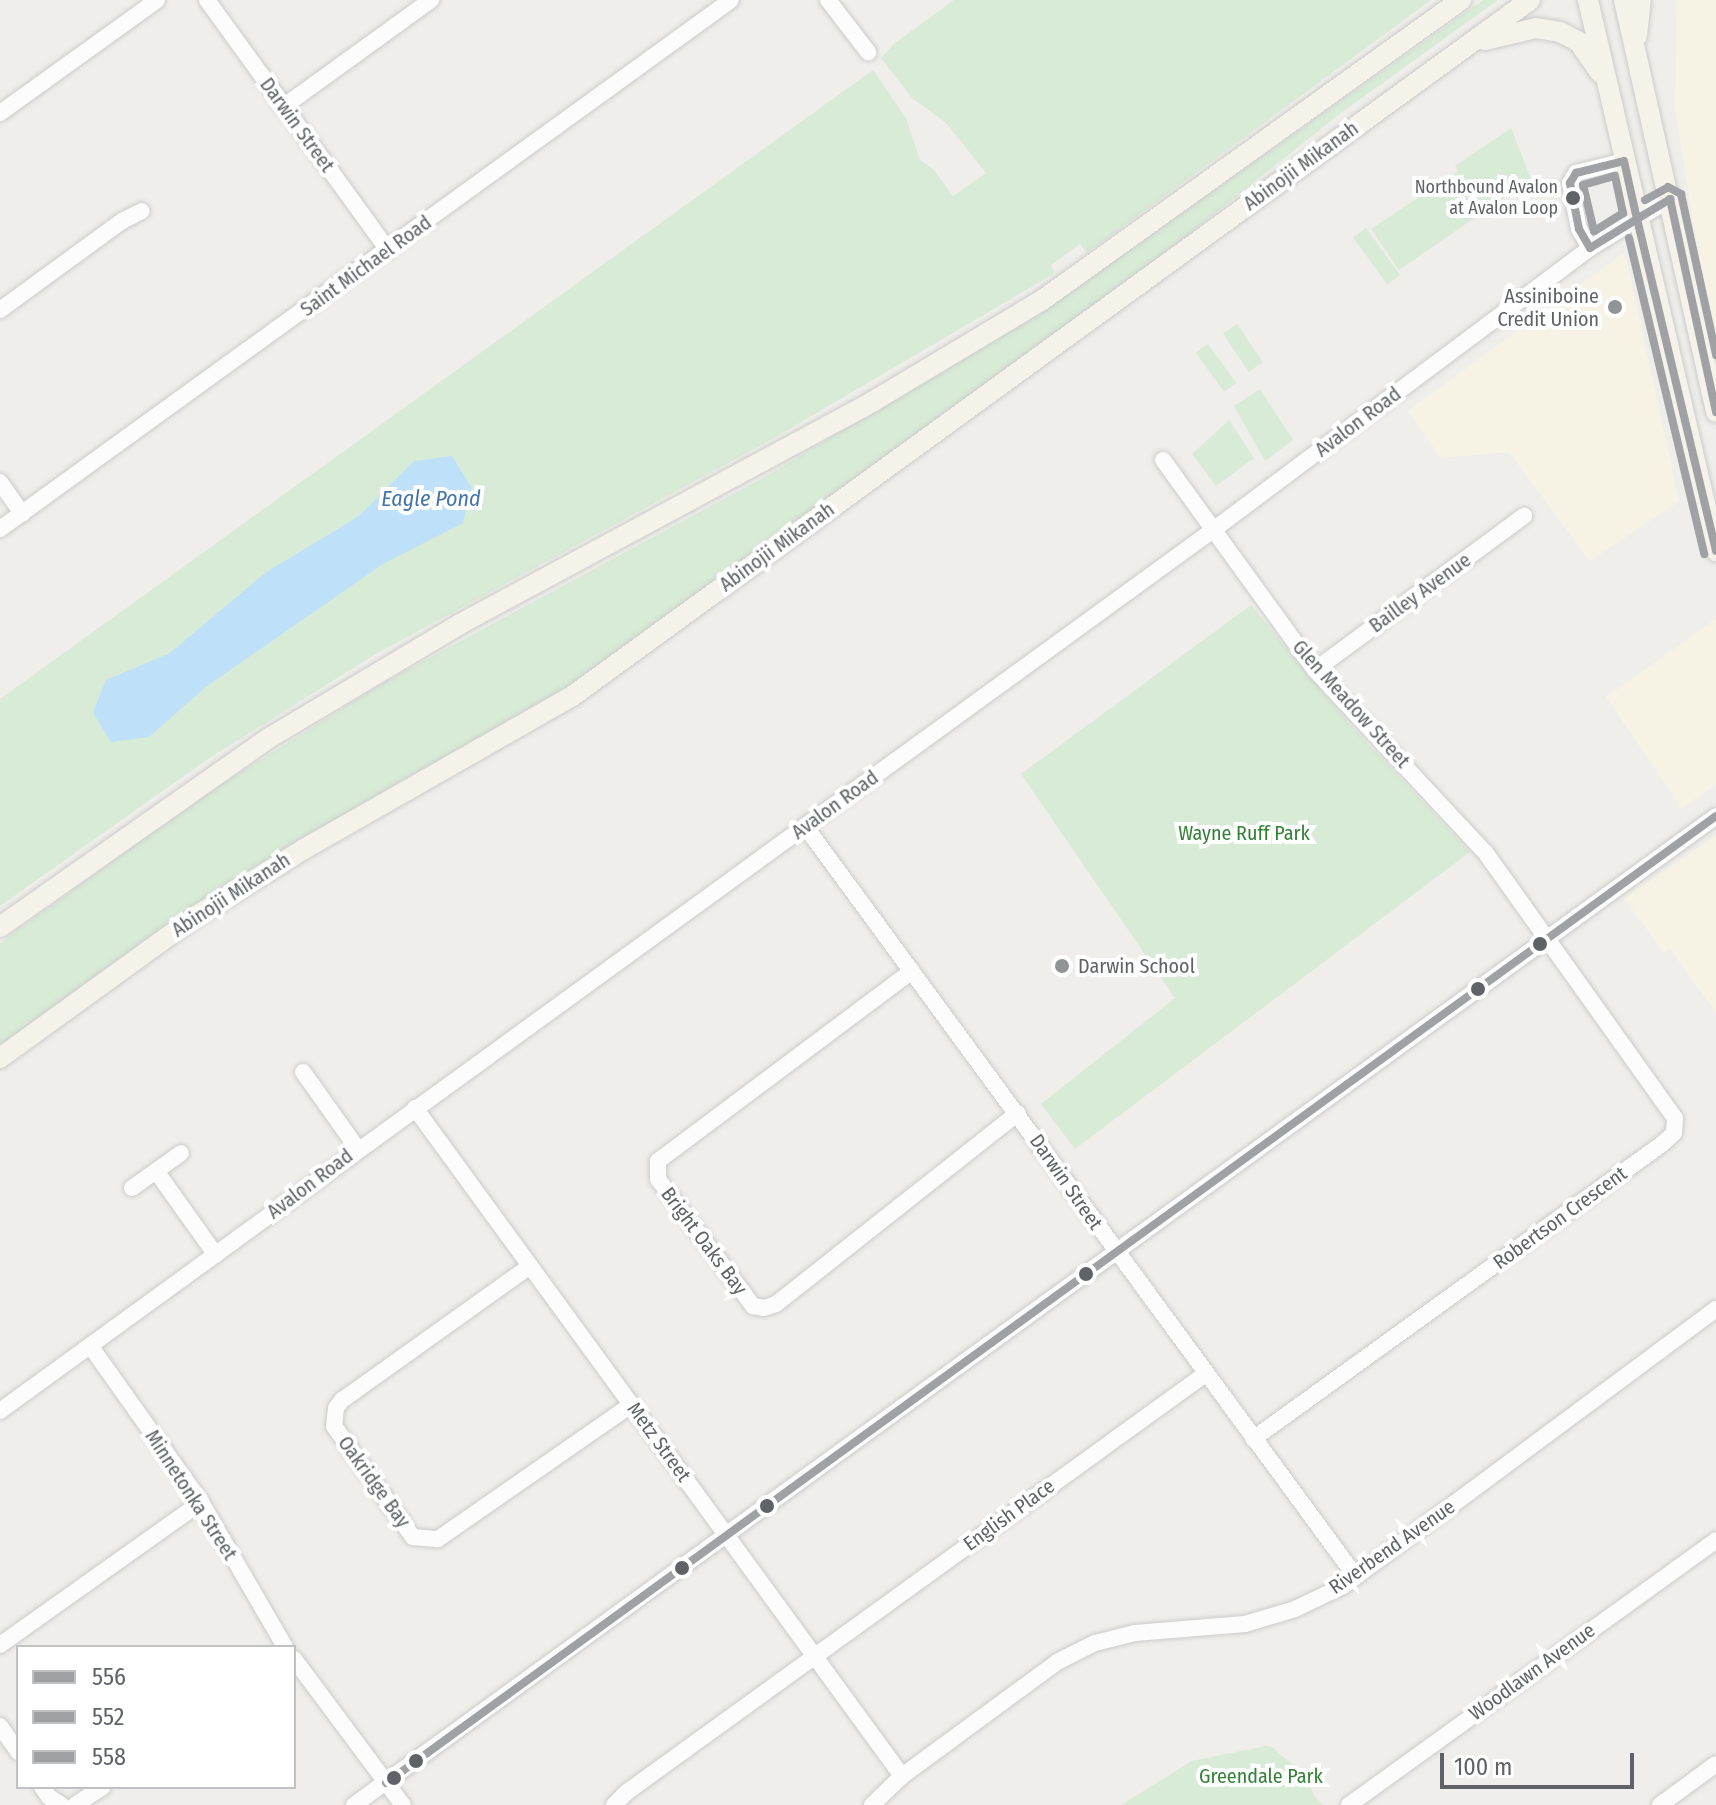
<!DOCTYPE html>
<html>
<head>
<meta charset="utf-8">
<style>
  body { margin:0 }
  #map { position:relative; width:1716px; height:1805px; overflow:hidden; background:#efeeea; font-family:"Fira Sans Condensed",sans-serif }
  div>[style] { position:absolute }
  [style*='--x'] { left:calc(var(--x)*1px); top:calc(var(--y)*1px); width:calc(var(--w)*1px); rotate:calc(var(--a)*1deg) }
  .commercial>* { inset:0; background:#f7f3e4 }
  .green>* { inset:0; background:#d8ebd6; transform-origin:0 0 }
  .water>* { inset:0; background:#bfe0f9 }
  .roads { filter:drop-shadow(0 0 2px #cbcccc) drop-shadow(0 0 2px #cbcccc) }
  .minor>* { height:16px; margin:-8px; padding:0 8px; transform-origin:8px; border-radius:8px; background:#fdfcfc }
  .major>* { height:20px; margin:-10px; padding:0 10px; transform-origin:10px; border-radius:10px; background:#f4f2e9 }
  .bus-1>* { height:8px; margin:-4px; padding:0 4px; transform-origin:4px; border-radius:4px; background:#9fa1a4 }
  .bus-2>* { height:8px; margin:-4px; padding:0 4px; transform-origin:4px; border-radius:4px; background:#9fa1a4 }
  .bus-3>* { height:8px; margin:-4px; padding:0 4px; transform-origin:4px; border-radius:4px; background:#9fa1a4 }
  .dots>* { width:22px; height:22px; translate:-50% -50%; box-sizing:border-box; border:4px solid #fff; border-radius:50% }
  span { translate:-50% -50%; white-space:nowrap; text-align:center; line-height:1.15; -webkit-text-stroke:8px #fff; paint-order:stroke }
  .bus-label { font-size:18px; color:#5f6368 }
  .right { translate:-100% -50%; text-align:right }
  .street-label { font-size:20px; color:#5f6368 }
  .poi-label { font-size:20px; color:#5f6368 }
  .left { translate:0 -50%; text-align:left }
  .park-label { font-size:20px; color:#348238 }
  .water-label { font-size:22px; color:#4174aa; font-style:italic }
  .legend { position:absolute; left:16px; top:1645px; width:280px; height:144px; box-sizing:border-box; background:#fff; border:2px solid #bfc1c3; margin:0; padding:10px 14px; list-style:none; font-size:24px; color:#5f6368 }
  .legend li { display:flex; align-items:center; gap:16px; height:40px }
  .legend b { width:40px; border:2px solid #bfc1c3 }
  .scale { position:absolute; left:1440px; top:1753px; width:194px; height:36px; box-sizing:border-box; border:4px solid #5f6368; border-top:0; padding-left:10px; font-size:24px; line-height:28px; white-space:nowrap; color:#5f6368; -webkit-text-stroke:6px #fff; paint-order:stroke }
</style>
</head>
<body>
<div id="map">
  <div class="commercial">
    <div style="clip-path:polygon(1677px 0,1716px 0,1716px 332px,1698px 252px,1675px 108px)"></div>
    <div style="clip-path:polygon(1625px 252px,1679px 501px,1590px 561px,1509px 452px,1441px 458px,1408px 411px)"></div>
    <div style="clip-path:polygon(1716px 619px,1716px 784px,1682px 808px,1606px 697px)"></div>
    <div style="clip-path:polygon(1716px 836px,1716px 1013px,1670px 949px,1664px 953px,1624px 898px)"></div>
  </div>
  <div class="green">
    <div style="clip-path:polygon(954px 0,1431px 0,1087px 253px,1080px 244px,1051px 265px,1055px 273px,774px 438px,374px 655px,208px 759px,0 906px,0 699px,873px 70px,906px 118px,920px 160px,934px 170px,953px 196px,986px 173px,946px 123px,912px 98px,881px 58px,895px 43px)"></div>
    <div style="clip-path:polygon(1483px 0,1498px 0,1341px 113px,1120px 289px,568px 690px,0 1049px,0 943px,128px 850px,222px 784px,383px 683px,770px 474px,1064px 297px)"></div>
    <div style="clip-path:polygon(1511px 128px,1531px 179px,1399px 270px,1371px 229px,1458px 171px,1455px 166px)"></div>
    <div style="left:1366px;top:228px;width:58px;height:16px;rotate:54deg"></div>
    <div style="left:1237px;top:324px;width:46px;height:17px;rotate:56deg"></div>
    <div style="left:1208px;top:344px;width:48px;height:15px;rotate:54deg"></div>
    <div style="clip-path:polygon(1260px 389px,1293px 440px,1265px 461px,1234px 406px)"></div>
    <div style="clip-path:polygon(1229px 420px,1254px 458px,1216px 486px,1192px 454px)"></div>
    <div style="clip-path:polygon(1251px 605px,1348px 722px,1470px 852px,1075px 1149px,1041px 1104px,1175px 998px,1021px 774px)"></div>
    <div style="clip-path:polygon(1266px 1746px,1272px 1747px,1306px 1776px,1314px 1796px,1323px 1805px,1121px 1805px,1192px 1761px)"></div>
  </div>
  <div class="water">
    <div style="clip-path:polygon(452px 456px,472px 488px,463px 523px,383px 564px,207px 686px,149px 737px,111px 742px,93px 713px,106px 680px,170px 653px,265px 573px,359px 516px,414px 461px)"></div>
  </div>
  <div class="roads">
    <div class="minor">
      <div style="--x:207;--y:0;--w:309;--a:54.1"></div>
      <div style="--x:828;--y:0;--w:66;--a:52.4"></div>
      <div style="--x:283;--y:107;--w:183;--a:-35.9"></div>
      <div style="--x:0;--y:113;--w:193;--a:-35.7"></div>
      <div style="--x:1590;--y:248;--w:22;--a:-120"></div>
      <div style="--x:1579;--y:229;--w:47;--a:-101.1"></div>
      <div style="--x:1570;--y:183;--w:12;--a:-59"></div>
      <div style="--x:1576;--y:173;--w:49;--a:-14"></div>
      <div style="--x:0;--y:310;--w:151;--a:-36.1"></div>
      <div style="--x:122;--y:221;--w:22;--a:-27"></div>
      <div style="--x:1163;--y:460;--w:259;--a:54.1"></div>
      <div style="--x:1315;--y:670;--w:249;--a:47"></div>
      <div style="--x:1485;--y:852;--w:327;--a:54.5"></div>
      <div style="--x:1675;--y:1118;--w:15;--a:94"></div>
      <div style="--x:1674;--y:1133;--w:16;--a:137"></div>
      <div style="--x:1662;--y:1144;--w:504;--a:144.2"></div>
      <div style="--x:0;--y:482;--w:39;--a:55"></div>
      <div style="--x:0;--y:529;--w:902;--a:-35.89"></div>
      <div style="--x:1315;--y:670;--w:260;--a:-36.4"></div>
      <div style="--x:805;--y:826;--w:931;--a:53.73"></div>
      <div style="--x:912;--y:971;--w:317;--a:143.2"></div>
      <div style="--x:658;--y:1161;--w:18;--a:90"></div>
      <div style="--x:658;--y:1179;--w:159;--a:53.2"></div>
      <div style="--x:753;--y:1306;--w:11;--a:10"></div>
      <div style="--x:764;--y:1308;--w:13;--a:-18"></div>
      <div style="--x:776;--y:1304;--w:308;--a:-38.3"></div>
      <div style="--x:303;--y:1072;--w:93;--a:54.6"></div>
      <div style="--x:415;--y:1108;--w:827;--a:53.91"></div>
      <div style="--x:156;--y:1171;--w:103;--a:54.5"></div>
      <div style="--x:132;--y:1188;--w:60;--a:-35.5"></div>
      <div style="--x:530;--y:1266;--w:231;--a:144.5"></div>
      <div style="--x:342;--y:1400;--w:10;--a:127"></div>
      <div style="--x:336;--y:1408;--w:18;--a:96"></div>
      <div style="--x:334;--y:1426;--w:136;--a:54.6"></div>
      <div style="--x:413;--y:1537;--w:25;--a:5"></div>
      <div style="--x:438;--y:1539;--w:236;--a:-34.8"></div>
      <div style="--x:91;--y:1347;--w:190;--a:54.6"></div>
      <div style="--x:201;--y:1502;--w:168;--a:59.9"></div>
      <div style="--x:0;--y:1411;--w:1499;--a:-35.99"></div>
      <div style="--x:1213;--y:530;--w:471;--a:-36.8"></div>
      <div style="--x:1590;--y:248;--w:94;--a:-31.5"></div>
      <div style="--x:0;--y:1645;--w:247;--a:-35.4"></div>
      <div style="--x:294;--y:1659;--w:182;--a:53.3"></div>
      <div style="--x:0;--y:1726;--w:32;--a:55"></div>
      <div style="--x:42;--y:1787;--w:12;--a:55"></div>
      <div style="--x:49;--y:1797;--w:15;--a:32"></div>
      <div style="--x:75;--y:1805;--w:33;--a:-33"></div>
      <div style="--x:354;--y:1805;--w:1683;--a:-35.98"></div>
      <div style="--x:614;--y:1805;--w:18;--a:-45"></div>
      <div style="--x:627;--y:1792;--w:712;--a:-35.86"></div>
      <div style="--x:872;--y:1805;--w:42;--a:-44"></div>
      <div style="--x:902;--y:1776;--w:192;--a:-36.3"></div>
      <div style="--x:1057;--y:1662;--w:42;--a:-26.6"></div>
      <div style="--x:1095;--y:1643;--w:41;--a:-14"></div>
      <div style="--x:1135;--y:1633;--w:110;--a:-4.7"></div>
      <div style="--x:1245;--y:1624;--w:52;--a:-16.7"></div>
      <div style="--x:1295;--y:1609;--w:53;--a:-25.6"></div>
      <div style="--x:1343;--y:1586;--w:465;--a:-36.6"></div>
      <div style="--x:1349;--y:1805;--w:453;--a:-35.8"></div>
      <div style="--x:1660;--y:1805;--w:69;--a:-36.2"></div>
    </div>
    <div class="major">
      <div style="--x:1588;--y:0;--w:566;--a:76.92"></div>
      <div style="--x:1624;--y:0;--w:422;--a:77.4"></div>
      <div style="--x:1637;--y:36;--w:36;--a:-84"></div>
      <div style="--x:1485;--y:40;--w:52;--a:-13.2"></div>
      <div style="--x:1536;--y:28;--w:24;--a:9"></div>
      <div style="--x:1560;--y:32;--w:20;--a:27"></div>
      <div style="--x:1578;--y:41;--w:39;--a:55"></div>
      <div style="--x:0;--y:927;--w:329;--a:-35.1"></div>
      <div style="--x:269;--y:738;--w:222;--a:-30.8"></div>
      <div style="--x:460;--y:624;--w:468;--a:-28.3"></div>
      <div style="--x:872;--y:402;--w:197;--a:-30.9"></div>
      <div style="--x:1041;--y:301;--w:517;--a:-35.63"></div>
      <div style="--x:0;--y:1058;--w:242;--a:-35.9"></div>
      <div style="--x:196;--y:916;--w:127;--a:-31.8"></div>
      <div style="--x:304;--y:849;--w:307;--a:-29.7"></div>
      <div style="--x:571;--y:697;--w:1186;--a:-36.01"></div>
    </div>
  </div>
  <div class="bus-1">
    <div style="--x:386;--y:1783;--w:1644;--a:-36.02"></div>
  </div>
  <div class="bus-2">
    <div style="--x:1624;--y:161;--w:59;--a:77.4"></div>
    <div style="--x:1637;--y:219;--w:55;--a:148.3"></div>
    <div style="--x:1590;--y:248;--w:22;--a:-120"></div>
    <div style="--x:1579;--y:229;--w:47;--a:-101.1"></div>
    <div style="--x:1570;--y:183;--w:12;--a:-59"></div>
    <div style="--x:1576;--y:173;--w:49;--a:-14"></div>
    <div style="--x:1637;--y:219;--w:341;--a:76.6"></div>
    <div style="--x:1637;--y:219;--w:39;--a:-31"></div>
    <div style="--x:1670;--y:199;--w:218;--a:77.8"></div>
  </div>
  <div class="bus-3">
    <div style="--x:1615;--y:176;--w:38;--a:78"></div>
    <div style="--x:1623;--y:213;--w:34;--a:148"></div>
    <div style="--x:1594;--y:231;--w:47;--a:-103.4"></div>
    <div style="--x:1583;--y:185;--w:33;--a:-16"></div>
    <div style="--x:1645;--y:200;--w:26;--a:-29"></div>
    <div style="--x:1668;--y:187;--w:15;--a:28"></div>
    <div style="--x:1681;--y:194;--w:165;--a:77.7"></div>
    <div style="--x:1629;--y:238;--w:325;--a:76.6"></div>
  </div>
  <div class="dots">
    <div style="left:1573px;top:198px;background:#5f6368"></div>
    <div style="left:1615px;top:307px;background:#919496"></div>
    <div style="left:1540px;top:944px;background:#5f6368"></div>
    <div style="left:1062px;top:966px;background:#919496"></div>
    <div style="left:1478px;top:989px;background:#5f6368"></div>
    <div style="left:1086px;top:1274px;background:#5f6368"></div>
    <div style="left:767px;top:1506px;background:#5f6368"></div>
    <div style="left:682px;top:1568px;background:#5f6368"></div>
    <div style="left:416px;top:1761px;background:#5f6368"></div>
    <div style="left:394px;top:1778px;background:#5f6368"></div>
  </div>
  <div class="bus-label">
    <span class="right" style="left:1558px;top:198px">Northbound Avalon<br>at Avalon Loop</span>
  </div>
  <div class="street-label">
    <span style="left:297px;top:125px;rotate:54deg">Darwin Street</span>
    <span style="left:1301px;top:166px;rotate:-36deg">Abinojii Mikanah</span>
    <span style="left:366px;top:266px;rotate:-36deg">Saint Michael Road</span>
    <span style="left:1358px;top:422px;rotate:-37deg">Avalon Road</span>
    <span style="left:777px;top:547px;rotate:-36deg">Abinojii Mikanah</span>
    <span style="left:1420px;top:593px;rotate:-36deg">Bailley Avenue</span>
    <span style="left:1351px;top:704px;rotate:48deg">Glen Meadow Street</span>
    <span style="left:835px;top:805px;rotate:-36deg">Avalon Road</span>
    <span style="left:231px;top:895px;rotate:-33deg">Abinojii Mikanah</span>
    <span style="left:1066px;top:1182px;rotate:55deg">Darwin Street</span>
    <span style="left:310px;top:1184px;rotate:-37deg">Avalon Road</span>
    <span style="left:1560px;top:1218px;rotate:-36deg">Robertson Crescent</span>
    <span style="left:704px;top:1241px;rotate:53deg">Bright Oaks Bay</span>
    <span style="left:659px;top:1442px;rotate:54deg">Metz Street</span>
    <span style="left:374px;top:1482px;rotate:54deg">Oakridge Bay</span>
    <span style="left:191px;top:1495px;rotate:57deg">Minnetonka Street</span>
    <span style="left:1009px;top:1515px;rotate:-36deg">English Place</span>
    <span style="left:1392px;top:1547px;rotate:-35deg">Riverbend Avenue</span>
    <span style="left:1532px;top:1672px;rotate:-36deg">Woodlawn Avenue</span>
  </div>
  <div class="poi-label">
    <span class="right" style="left:1599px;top:308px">Assiniboine<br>Credit Union</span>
    <span class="left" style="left:1078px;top:966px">Darwin School</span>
  </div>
  <div class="park-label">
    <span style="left:1244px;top:833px">Wayne Ruff Park</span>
    <span style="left:1261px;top:1776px">Greendale Park</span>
  </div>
  <div class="water-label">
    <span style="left:431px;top:499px">Eagle Pond</span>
  </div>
  <ul class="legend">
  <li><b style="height:10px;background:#9fa1a4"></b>556</li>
  <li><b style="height:10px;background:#9fa1a4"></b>552</li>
  <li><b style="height:10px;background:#9fa1a4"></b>558</li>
  </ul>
  <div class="scale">100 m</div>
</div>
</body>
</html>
